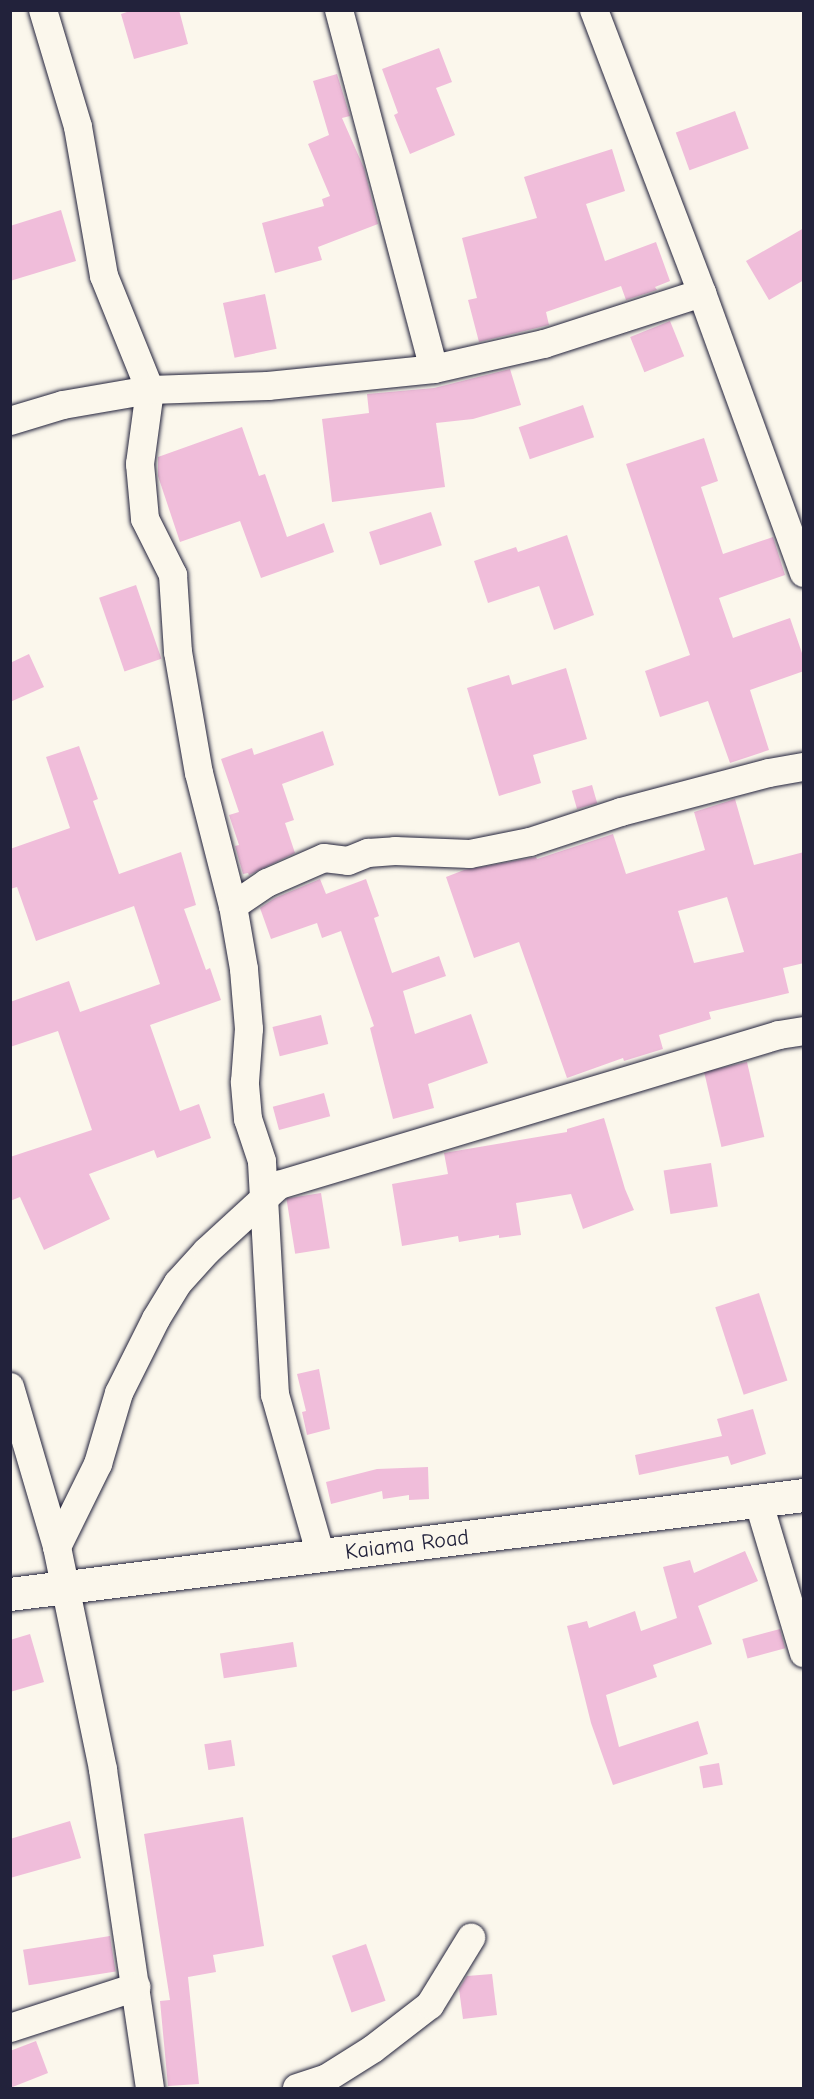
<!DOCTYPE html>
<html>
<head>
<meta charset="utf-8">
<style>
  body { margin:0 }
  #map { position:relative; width:814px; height:2099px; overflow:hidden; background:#fbf7ec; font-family:"Comic Neue",sans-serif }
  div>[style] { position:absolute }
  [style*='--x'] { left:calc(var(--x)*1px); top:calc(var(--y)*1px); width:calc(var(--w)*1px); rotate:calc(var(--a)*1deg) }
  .building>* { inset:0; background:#f0bdda; transform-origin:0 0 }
  .roads { filter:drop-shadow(0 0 2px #22223b) drop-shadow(0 0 2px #22223b) }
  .minor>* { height:28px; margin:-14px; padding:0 14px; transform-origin:14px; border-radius:14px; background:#fbf7ec }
  .highway>* { height:33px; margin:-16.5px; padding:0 16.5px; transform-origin:16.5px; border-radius:16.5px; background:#fbf7ec }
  span { translate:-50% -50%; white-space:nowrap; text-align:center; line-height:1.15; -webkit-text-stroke:6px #fbf7ec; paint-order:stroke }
  .street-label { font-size:22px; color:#22223b }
  .frame { position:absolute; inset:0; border:12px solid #22223b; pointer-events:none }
</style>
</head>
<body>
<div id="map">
  <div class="building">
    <div style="clip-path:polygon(133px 10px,179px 10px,188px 44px,134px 59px,121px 14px)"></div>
    <div style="clip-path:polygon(439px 48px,452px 82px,436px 88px,455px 135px,410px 154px,394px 115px,398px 113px,382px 69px)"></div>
    <div style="clip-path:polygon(337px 74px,350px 116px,342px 118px,364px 168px,378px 224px,318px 247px,322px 260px,275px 273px,262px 223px,324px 206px,322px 199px,330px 196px,308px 144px,329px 135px,313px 81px)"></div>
    <div style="left:735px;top:111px;width:40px;height:63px;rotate:70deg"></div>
    <div style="clip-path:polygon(612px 149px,625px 191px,586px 204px,605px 261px,656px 242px,670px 281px,655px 287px,657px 290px,626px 300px,621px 286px,546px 312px,549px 325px,479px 342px,468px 300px,477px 298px,462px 238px,537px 218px,524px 177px)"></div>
    <div style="clip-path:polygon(61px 210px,76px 261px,10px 281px,10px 226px)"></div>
    <div style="clip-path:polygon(804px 228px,804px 280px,769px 300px,746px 261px)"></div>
    <div style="left:265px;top:294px;width:56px;height:43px;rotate:78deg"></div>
    <div style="left:670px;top:321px;width:38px;height:43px;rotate:68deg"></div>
    <div style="clip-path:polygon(510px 369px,521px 405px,473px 419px,436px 423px,445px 487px,332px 502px,322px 419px,369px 413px,367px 394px,434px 388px)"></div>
    <div style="left:583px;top:405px;width:34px;height:68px;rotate:71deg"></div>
    <div style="clip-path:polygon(242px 427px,259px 476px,265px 474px,287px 537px,324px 523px,334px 552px,261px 578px,240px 521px,180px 542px,158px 476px,158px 457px)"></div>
    <div style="clip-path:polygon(704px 438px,718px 481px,701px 487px,723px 554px,773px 537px,785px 575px,719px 598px,733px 638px,790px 618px,804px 659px,804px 671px,750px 690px,769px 750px,730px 763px,708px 701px,660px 717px,645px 671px,690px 655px,626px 464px)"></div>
    <div style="left:431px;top:512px;width:35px;height:65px;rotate:72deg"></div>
    <div style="clip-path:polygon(567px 535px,594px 615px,554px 630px,539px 586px,488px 603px,474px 561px,516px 547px,518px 552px)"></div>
    <div style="left:136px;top:585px;width:78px;height:39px;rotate:71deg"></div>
    <div style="clip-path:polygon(29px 654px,44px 687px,10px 702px,10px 663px)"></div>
    <div style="clip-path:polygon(566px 668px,587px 739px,533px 755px,541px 783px,499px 796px,467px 688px,509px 675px,512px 685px)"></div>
    <div style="clip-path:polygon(323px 731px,334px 765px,282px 784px,294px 820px,285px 823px,295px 853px,249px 875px,248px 873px,243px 874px,235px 846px,239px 845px,229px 815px,239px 812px,221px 759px,252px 748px,254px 755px)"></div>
    <div style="clip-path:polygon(79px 746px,98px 799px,93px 801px,119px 874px,181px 852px,196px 905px,184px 909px,206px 970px,210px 968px,221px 1000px,150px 1025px,180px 1111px,199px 1104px,211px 1138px,157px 1158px,154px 1150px,89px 1174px,110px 1219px,44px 1250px,20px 1197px,10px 1201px,10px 1157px,92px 1130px,58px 1031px,10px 1047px,10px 1002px,69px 981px,80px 1012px,160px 984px,134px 906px,36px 941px,17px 887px,10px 889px,10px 849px,70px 828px,46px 757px)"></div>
    <div style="left:592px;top:785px;width:19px;height:21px;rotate:74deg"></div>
    <div style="clip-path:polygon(evenodd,735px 799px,754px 865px,804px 852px,804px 963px,783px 968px,789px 993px,709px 1012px,711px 1019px,659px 1035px,663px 1049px,624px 1061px,623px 1058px,567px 1078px,519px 942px,474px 958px,446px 877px,464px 870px,536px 857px,537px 859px,613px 834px,626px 874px,705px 850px,694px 812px,735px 799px,727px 897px,744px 952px,694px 963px,678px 911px,727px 897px)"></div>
    <div style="clip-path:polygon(320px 879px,326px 894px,366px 879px,379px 916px,374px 918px,392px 973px,439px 956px,446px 976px,403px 991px,415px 1034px,471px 1014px,488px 1063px,428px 1084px,434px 1108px,393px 1119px,370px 1028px,374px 1026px,341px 931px,322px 938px,317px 923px,271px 939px,260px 908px,275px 898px)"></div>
    <div style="left:321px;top:1015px;width:30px;height:50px;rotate:76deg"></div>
    <div style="left:747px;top:1062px;width:77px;height:44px;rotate:77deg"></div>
    <div style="left:324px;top:1093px;width:24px;height:53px;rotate:75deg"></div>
    <div style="clip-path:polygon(604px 1118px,625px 1189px,634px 1210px,583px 1229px,571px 1194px,516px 1203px,521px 1235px,499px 1238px,499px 1235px,459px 1242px,458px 1236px,402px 1246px,392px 1184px,448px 1174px,444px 1153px,567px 1132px,567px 1129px)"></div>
    <div style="left:711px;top:1163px;width:44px;height:48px;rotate:81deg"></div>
    <div style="left:321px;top:1193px;width:56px;height:35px;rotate:81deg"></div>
    <div style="left:759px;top:1293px;width:92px;height:46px;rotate:72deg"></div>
    <div style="clip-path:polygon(319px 1369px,330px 1429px,307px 1435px,302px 1412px,306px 1411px,297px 1374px)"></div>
    <div style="clip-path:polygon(753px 1409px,766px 1454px,731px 1465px,728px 1456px,639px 1475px,635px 1455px,722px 1436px,717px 1419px)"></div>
    <div style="clip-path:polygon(428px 1467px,429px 1499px,409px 1500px,409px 1495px,383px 1499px,382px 1491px,331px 1504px,326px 1482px,377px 1469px)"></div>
    <div style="clip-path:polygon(745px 1551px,758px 1581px,698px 1606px,712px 1644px,653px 1665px,657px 1677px,606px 1695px,619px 1747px,698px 1721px,708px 1754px,613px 1785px,591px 1723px,567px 1626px,587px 1621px,589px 1628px,635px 1611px,641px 1631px,677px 1618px,663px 1567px,690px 1560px,694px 1573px)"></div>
    <div style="left:780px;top:1629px;width:20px;height:39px;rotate:75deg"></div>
    <div style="clip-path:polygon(30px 1634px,44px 1682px,10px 1692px,10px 1640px)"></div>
    <div style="left:293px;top:1642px;width:25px;height:74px;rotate:81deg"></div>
    <div style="left:231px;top:1740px;width:26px;height:27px;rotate:81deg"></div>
    <div style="left:719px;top:1763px;width:22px;height:20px;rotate:80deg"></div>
    <div style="clip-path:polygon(243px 1817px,264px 1946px,213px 1955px,216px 1972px,188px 1977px,199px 2084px,168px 2086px,160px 2001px,170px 2000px,144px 1834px)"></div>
    <div style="clip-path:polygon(70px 1821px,81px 1858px,10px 1878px,10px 1839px)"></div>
    <div style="left:110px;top:1936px;width:36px;height:88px;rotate:81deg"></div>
    <div style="left:366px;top:1944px;width:60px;height:36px;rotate:71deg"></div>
    <div style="clip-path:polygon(492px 1974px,497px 2015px,463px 2019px,459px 1989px,467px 1976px)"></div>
    <div style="clip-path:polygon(36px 2041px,48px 2073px,10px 2088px,10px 2051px)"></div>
  </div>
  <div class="roads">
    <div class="minor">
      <div style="--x:43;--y:10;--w:122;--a:73.3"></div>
      <div style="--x:78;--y:127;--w:151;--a:80.1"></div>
      <div style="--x:104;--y:276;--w:123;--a:68"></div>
      <div style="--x:150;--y:390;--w:75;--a:97.7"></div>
      <div style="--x:140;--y:464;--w:55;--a:84.8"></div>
      <div style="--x:145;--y:519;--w:63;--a:63.4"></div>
      <div style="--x:173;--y:575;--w:77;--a:86.3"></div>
      <div style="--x:178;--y:652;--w:123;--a:80.2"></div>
      <div style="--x:199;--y:773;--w:137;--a:75.7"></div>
      <div style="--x:339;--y:10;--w:371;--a:75.2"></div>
      <div style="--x:594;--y:10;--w:303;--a:69.1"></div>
      <div style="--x:702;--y:293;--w:298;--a:70"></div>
      <div style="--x:10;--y:421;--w:55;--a:-16.8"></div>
      <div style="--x:63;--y:405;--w:88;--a:-9.8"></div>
      <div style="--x:150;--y:390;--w:118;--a:-1.9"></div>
      <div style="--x:268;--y:386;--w:167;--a:-5.8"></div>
      <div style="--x:434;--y:369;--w:113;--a:-12.8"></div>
      <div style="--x:544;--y:344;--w:166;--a:-17.9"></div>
      <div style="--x:10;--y:1387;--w:167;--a:73.6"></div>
      <div style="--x:57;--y:1547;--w:228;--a:78.3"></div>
      <div style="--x:103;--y:1770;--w:321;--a:81.6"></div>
      <div style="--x:758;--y:1500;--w:160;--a:73.3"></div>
      <div style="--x:57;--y:1547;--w:93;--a:-63.7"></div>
      <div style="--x:98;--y:1464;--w:74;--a:-73.5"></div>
      <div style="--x:119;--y:1393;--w:83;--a:-63.4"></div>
      <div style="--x:156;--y:1319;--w:42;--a:-58.6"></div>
      <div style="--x:178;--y:1283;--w:43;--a:-47.8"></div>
      <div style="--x:207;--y:1251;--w:98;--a:-42.5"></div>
      <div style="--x:279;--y:1185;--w:522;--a:-16.7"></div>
      <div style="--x:779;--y:1035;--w:25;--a:-9"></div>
      <div style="--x:321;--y:1556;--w:167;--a:-105.9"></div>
      <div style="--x:275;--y:1395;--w:234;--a:-93.2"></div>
      <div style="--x:262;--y:1161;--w:44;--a:-108.4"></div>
      <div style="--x:248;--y:1119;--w:37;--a:-95"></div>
      <div style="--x:245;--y:1082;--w:53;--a:-85.7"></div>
      <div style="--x:249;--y:1029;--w:60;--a:-94.8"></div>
      <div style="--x:244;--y:969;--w:64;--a:-99.9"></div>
      <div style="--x:233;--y:906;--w:41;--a:-34.1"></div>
      <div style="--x:267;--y:883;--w:62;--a:-23.7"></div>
      <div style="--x:324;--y:858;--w:24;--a:7"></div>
      <div style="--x:348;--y:861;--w:22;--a:-22"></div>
      <div style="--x:368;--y:853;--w:27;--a:-4"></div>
      <div style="--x:395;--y:851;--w:75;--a:2.3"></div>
      <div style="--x:470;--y:854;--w:61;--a:-11.3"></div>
      <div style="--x:530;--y:842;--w:96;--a:-18.2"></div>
      <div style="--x:621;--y:812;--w:153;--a:-14.8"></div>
      <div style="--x:769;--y:773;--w:36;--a:-10"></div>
      <div style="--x:10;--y:2028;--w:133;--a:-18"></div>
      <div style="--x:297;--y:2088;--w:32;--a:-18"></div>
      <div style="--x:327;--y:2078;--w:54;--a:-32.2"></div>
      <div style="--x:373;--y:2049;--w:72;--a:-37.7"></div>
      <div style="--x:430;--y:2005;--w:79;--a:-58.5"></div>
    </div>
    <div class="highway">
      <div style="--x:10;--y:1594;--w:800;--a:-7.11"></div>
    </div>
  </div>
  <div class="street-label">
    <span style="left:407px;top:1545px;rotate:-7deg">Kaiama Road</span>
  </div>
  <div class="frame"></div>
</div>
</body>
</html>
